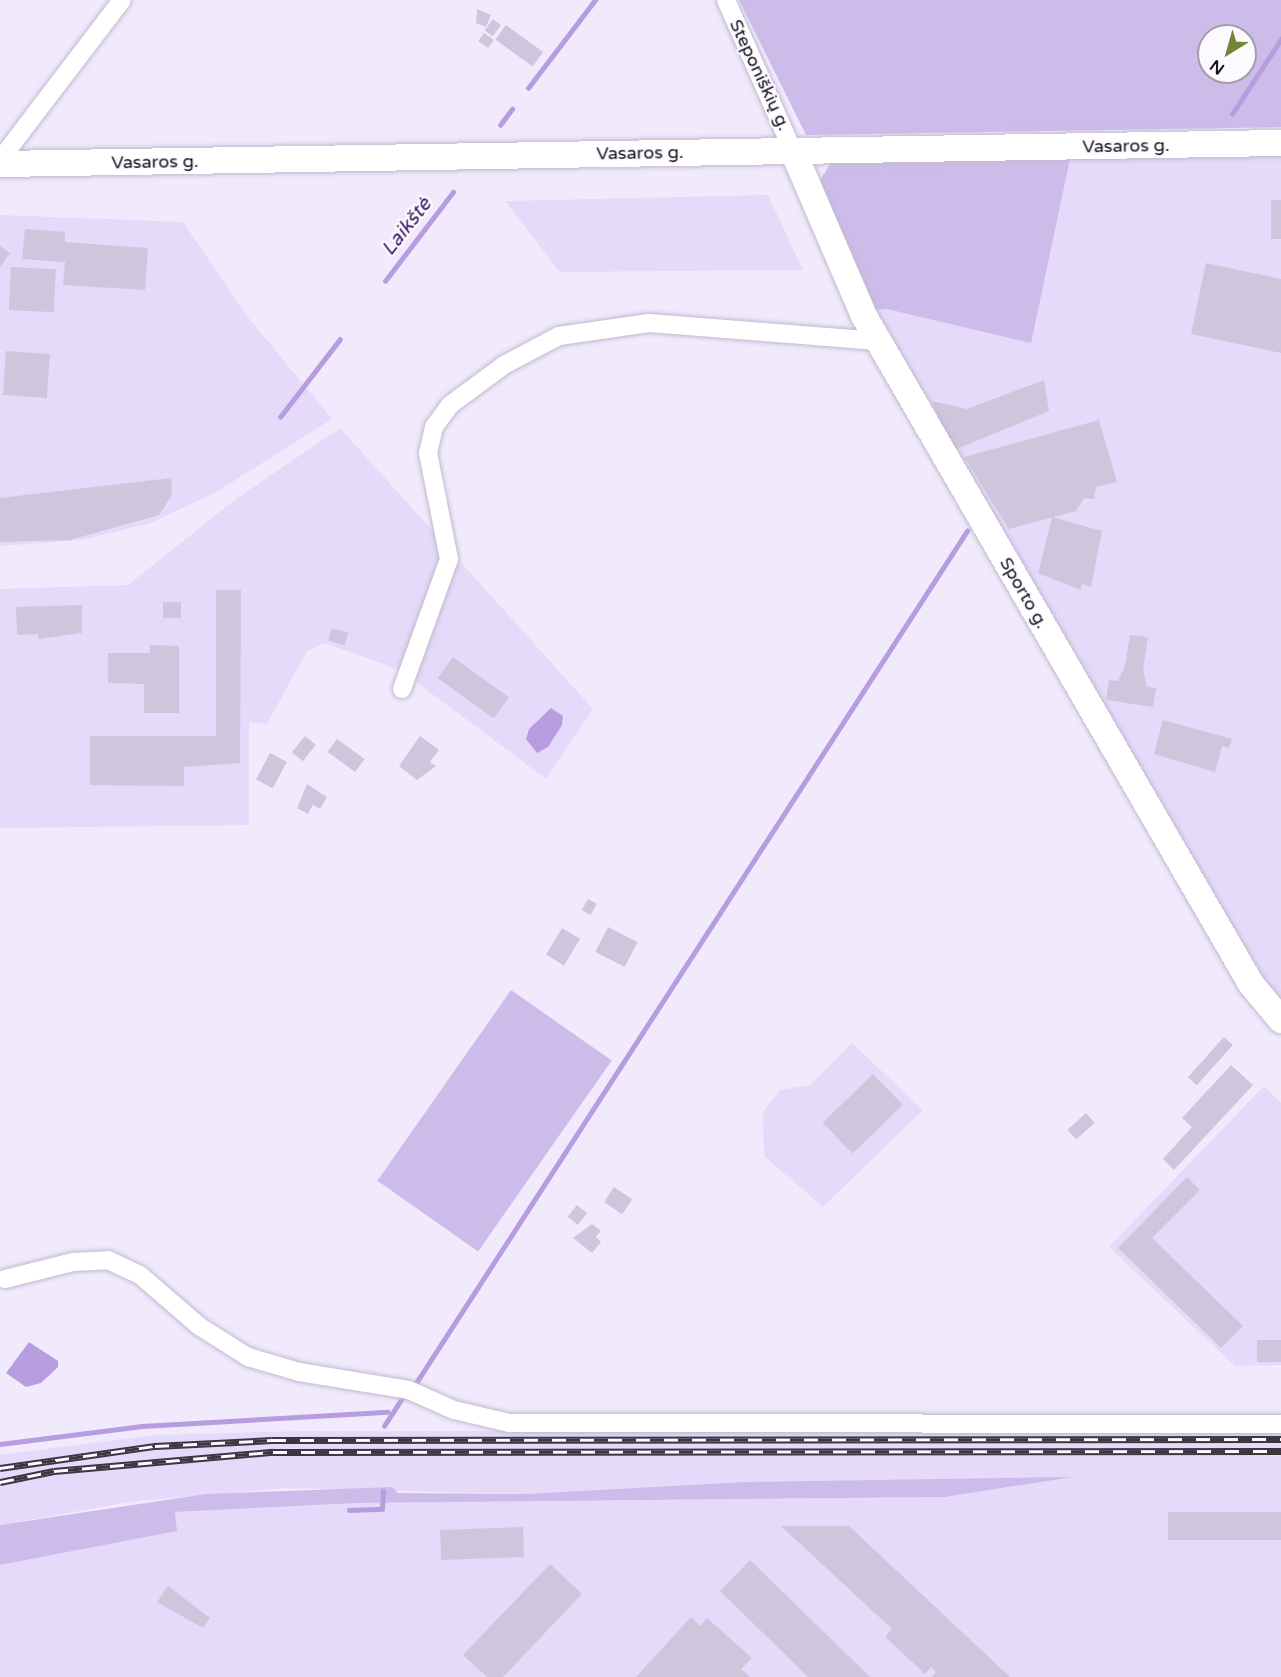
<!DOCTYPE html>
<html>
<head>
<meta charset="utf-8">
<style>
  body { margin:0 }
  #map { position:relative; width:1281px; height:1677px; overflow:hidden; background:#f1eafd; font-family:"Varela Round",sans-serif }
  div>[style] { position:absolute }
  [style*='--x'] { left:calc(var(--x)*1px); top:calc(var(--y)*1px); width:calc(var(--w)*1px); rotate:calc(var(--a)*1deg) }
  .built>* { inset:0; background:#e5daf9 }
  .green>* { inset:0; background:#cdbcea; transform-origin:0 0 }
  .water>* { inset:0; background:#b79de0 }
  .stream>* { height:4.5px; margin:-2.25px; padding:0 2.25px; transform-origin:2.25px; border-radius:2.25px; background:#b79de0 }
  .building>* { inset:0; background:#cfc6de; transform-origin:0 0 }
  .roads { filter:drop-shadow(0 0 2px #c1b9d0) drop-shadow(0 0 2px #c1b9d0) }
  .street>* { height:18px; margin:-9px; padding:0 9px; transform-origin:9px; border-radius:9px; background:#fff }
  .secondary>* { height:26px; margin:-13px; padding:0 13px; transform-origin:13px; border-radius:13px; background:#fff }
  .rail>* { height:7px; margin-top:-3.5px; transform-origin:0; background:repeating-linear-gradient(90deg,#fcfaff 0 14px,#3a3741 0 28px); box-sizing:border-box; border-block:2px solid #3a3741 }
  span { translate:-50% -50%; white-space:nowrap; text-align:center; line-height:1.15; -webkit-text-stroke:4.5px #fcfaff; paint-order:stroke }
  .street-label { font-size:18px; color:#16131b }
  .water-label { font-size:20px; color:#401a67; font-style:italic }
  .north { position:absolute; left:1197px; top:24px; width:60px; height:60px; box-sizing:border-box; background:#fcfaff; border:2px solid #a09ea4; border-radius:50%; rotate:217deg; font-size:16px; font-weight:700; line-height:24px; text-align:center; color:#16131b }
  .north::after { content:''; display:block; margin:auto; width:21px; height:27px; background:#718637; clip-path:polygon(50% 0,100% 100%,50% 72%,0 100%) }
</style>
</head>
<body>
<div id="map">
  <div class="built">
    <div style="clip-path:polygon(1281px 154px,1281px 1000px,1260px 973px,871px 310px,887px 309px,1070px 159px)"></div>
    <div style="clip-path:polygon(768px 195px,803px 270px,560px 272px,505px 201px)"></div>
    <div style="clip-path:polygon(0 215px,183px 222px,247px 316px,332px 419px,218px 491px,151px 523px,81px 540px,0 546px)"></div>
    <div style="clip-path:polygon(340px 428px,593px 709px,546px 779px,400px 670px,325px 643px,307px 651px,267px 724px,249px 722px,249px 825px,0 828px,0 589px,128px 585px,236px 499px)"></div>
    <div style="clip-path:polygon(852px 1043px,923px 1110px,823px 1207px,764px 1156px,763px 1112px,780px 1090px,810px 1085px)"></div>
    <div style="clip-path:polygon(1264px 1086px,1281px 1103px,1281px 1365px,1235px 1366px,1109px 1247px)"></div>
    <div style="clip-path:polygon(301px 1431px,1281px 1431px,1281px 1677px,0 1677px,0 1565px,176px 1531px,175px 1512px,358px 1503px,945px 1497px,1067px 1478px,745px 1482px,523px 1494px,286px 1488px,136px 1501px,0 1525px,0 1455px,156px 1435px)"></div>
  </div>
  <div class="green">
    <div style="clip-path:polygon(evenodd,739px 0,1281px 0,1281px 127px,806px 135px,739px 0,1209px 36px,1245px 36px,1245px 72px,1209px 72px,1209px 36px)"></div>
    <div style="clip-path:polygon(1070px 159px,1031px 343px,887px 309px,871px 310px,819px 195px,820px 180px,832px 161px)"></div>
    <div style="left:511px;top:990px;width:123px;height:233px;rotate:35deg"></div>
    <div style="clip-path:polygon(1073px 1477px,945px 1497px,358px 1503px,175px 1512px,177px 1531px,0 1565px,0 1525px,206px 1494px,392px 1487px,398px 1493px,523px 1494px,745px 1482px)"></div>
  </div>
  <div class="water">
    <div style="clip-path:polygon(551px 708px,563px 716px,562px 725px,548px 747px,537px 753px,526px 739px,529px 729px)"></div>
    <div style="clip-path:polygon(29px 1342px,58px 1361px,58px 1367px,41px 1383px,26px 1387px,6px 1373px)"></div>
  </div>
  <div class="stream">
    <div style="--x:528;--y:88;--w:111;--a:-52.7"></div>
    <div style="--x:1232;--y:114;--w:90;--a:-56.8"></div>
    <div style="--x:500;--y:125;--w:20;--a:-53"></div>
    <div style="--x:385;--y:281;--w:112;--a:-52.6"></div>
    <div style="--x:280;--y:417;--w:98;--a:-52.4"></div>
    <div style="--x:416;--y:1383;--w:1015;--a:-57.11"></div>
    <div style="--x:384;--y:1426;--w:35;--a:-57"></div>
    <div style="--x:0;--y:1444;--w:143;--a:-7.2"></div>
    <div style="--x:142;--y:1426;--w:246;--a:-3.3"></div>
    <div style="--x:349;--y:1510;--w:33;--a:-2"></div>
    <div style="--x:382;--y:1509;--w:18;--a:-87"></div>
  </div>
  <div class="building">
    <div style="clip-path:polygon(477px 9px,491px 15px,486px 27px,476px 23px)"></div>
    <div style="left:493px;top:19px;width:10px;height:14px;rotate:37deg"></div>
    <div style="left:506px;top:25px;width:46px;height:18px;rotate:36deg"></div>
    <div style="left:484px;top:33px;width:12px;height:10px;rotate:35deg"></div>
    <div style="left:1271px;top:200px;width:10px;height:39px"></div>
    <div style="clip-path:polygon(25px 229px,65px 232px,65px 242px,148px 248px,145px 290px,63px 285px,65px 262px,22px 259px)"></div>
    <div style="clip-path:polygon(0 246px,10px 253px,0 267px)"></div>
    <div style="clip-path:polygon(1206px 263px,1281px 279px,1281px 353px,1191px 334px)"></div>
    <div style="left:11px;top:267px;width:45px;height:43px;rotate:3deg"></div>
    <div style="left:6px;top:351px;width:44px;height:44px;rotate:4deg"></div>
    <div style="clip-path:polygon(1044px 380px,1049px 411px,952px 451px,932px 401px,967px 409px)"></div>
    <div style="clip-path:polygon(1099px 420px,1117px 482px,1096px 487px,1094px 499px,1084px 498px,1076px 511px,1009px 529px,964px 457px)"></div>
    <div style="clip-path:polygon(171px 478px,172px 495px,159px 515px,70px 540px,0 542px,0 498px)"></div>
    <div style="clip-path:polygon(1052px 517px,1102px 531px,1091px 587px,1082px 584px,1080px 590px,1038px 573px)"></div>
    <div style="clip-path:polygon(216px 590px,241px 590px,240px 763px,184px 767px,184px 786px,90px 785px,90px 736px,216px 736px)"></div>
    <div style="left:163px;top:602px;width:18px;height:16px"></div>
    <div style="clip-path:polygon(82px 605px,82px 633px,38px 639px,38px 634px,17px 635px,16px 607px)"></div>
    <div style="left:332px;top:628px;width:17px;height:13px;rotate:17deg"></div>
    <div style="clip-path:polygon(1130px 635px,1148px 637px,1143px 670px,1147px 687px,1156px 688px,1153px 707px,1106px 700px,1109px 680px,1118px 681px,1125px 666px)"></div>
    <div style="clip-path:polygon(150px 645px,179px 646px,179px 713px,144px 713px,144px 684px,108px 683px,108px 653px,150px 653px)"></div>
    <div style="left:453px;top:657px;width:69px;height:26px;rotate:36deg"></div>
    <div style="clip-path:polygon(1163px 720px,1232px 739px,1229px 748px,1222px 746px,1215px 772px,1154px 754px)"></div>
    <div style="left:305px;top:736px;width:14px;height:21px;rotate:39deg"></div>
    <div style="clip-path:polygon(420px 736px,439px 750px,430px 762px,436px 766px,417px 780px,399px 766px)"></div>
    <div style="left:337px;top:739px;width:34px;height:16px;rotate:36deg"></div>
    <div style="left:270px;top:753px;width:19px;height:30px;rotate:28deg"></div>
    <div style="clip-path:polygon(307px 784px,327px 797px,320px 809px,313px 805px,308px 814px,297px 808px)"></div>
    <div style="left:588px;top:899px;width:10px;height:13px;rotate:29deg"></div>
    <div style="left:608px;top:927px;width:33px;height:28px;rotate:27deg"></div>
    <div style="left:562px;top:928px;width:21px;height:31px;rotate:31deg"></div>
    <div style="left:1224px;top:1037px;width:12px;height:54px;rotate:42deg"></div>
    <div style="clip-path:polygon(1231px 1065px,1253px 1085px,1174px 1170px,1163px 1159px,1192px 1127px,1182px 1118px)"></div>
    <div style="left:873px;top:1074px;width:43px;height:70px;rotate:46deg"></div>
    <div style="left:1086px;top:1113px;width:13px;height:25px;rotate:48deg"></div>
    <div style="clip-path:polygon(1187px 1177px,1200px 1190px,1152px 1238px,1243px 1326px,1221px 1348px,1118px 1248px)"></div>
    <div style="left:614px;top:1187px;width:22px;height:18px;rotate:34deg"></div>
    <div style="left:577px;top:1205px;width:13px;height:15px;rotate:39deg"></div>
    <div style="clip-path:polygon(592px 1224px,601px 1231px,596px 1237px,601px 1242px,592px 1253px,573px 1238px)"></div>
    <div style="left:1281px;top:1340px;width:22px;height:24px;rotate:90deg"></div>
    <div style="left:1168px;top:1512px;width:113px;height:28px"></div>
    <div style="clip-path:polygon(781px 1526px,849px 1526px,1010px 1677px,932px 1677px,936px 1672px,931px 1667px,925px 1674px,885px 1637px,892px 1629px)"></div>
    <div style="left:523px;top:1527px;width:30px;height:83px;rotate:88deg"></div>
    <div style="clip-path:polygon(750px 1560px,870px 1677px,808px 1677px,720px 1591px)"></div>
    <div style="clip-path:polygon(550px 1564px,582px 1594px,503px 1677px,487px 1677px,463px 1655px)"></div>
    <div style="clip-path:polygon(168px 1586px,210px 1618px,203px 1628px,157px 1602px)"></div>
    <div style="clip-path:polygon(691px 1617px,700px 1626px,707px 1618px,752px 1658px,741px 1669px,750px 1677px,636px 1677px)"></div>
  </div>
  <div class="roads">
    <div class="street">
      <div style="--x:726;--y:0;--w:165;--a:66.1"></div>
      <div style="--x:0;--y:160;--w:201;--a:-52.7"></div>
      <div style="--x:402;--y:689;--w:138;--a:-70.1"></div>
      <div style="--x:449;--y:559;--w:108;--a:-101.2"></div>
      <div style="--x:428;--y:453;--w:27;--a:-77"></div>
      <div style="--x:434;--y:427;--w:27;--a:-54"></div>
      <div style="--x:450;--y:405;--w:67;--a:-36.5"></div>
      <div style="--x:504;--y:365;--w:62;--a:-27.8"></div>
      <div style="--x:559;--y:336;--w:91;--a:-8.2"></div>
      <div style="--x:649;--y:323;--w:230;--a:4.5"></div>
      <div style="--x:5;--y:1279;--w:70;--a:-14"></div>
      <div style="--x:73;--y:1262;--w:35;--a:-3"></div>
      <div style="--x:108;--y:1260;--w:35;--a:25"></div>
      <div style="--x:140;--y:1275;--w:78;--a:40.8"></div>
      <div style="--x:199;--y:1326;--w:58;--a:32.3"></div>
      <div style="--x:248;--y:1357;--w:53;--a:16.4"></div>
      <div style="--x:299;--y:1372;--w:111;--a:9.3"></div>
      <div style="--x:409;--y:1390;--w:49;--a:24"></div>
      <div style="--x:454;--y:1410;--w:57;--a:13.3"></div>
      <div style="--x:509;--y:1423;--w:772;--a:0.07"></div>
    </div>
    <div class="secondary">
      <div style="--x:793;--y:151;--w:180;--a:66.7"></div>
      <div style="--x:864;--y:316;--w:772;--a:59.91"></div>
      <div style="--x:1251;--y:984;--w:47;--a:50.2"></div>
      <div style="--x:0;--y:164;--w:1281;--a:-0.94"></div>
    </div>
  </div>
  <div class="rail">
    <div style="--x:0;--y:1468;--w:157;--a:-8.1"></div>
    <div style="--x:155;--y:1446;--w:117;--a:-2.9"></div>
    <div style="--x:272;--y:1440;--w:1009;--a:-0.06"></div>
    <div style="--x:0;--y:1482;--w:55;--a:-11.5"></div>
    <div style="--x:54;--y:1471;--w:220;--a:-5"></div>
    <div style="--x:273;--y:1452;--w:1008;--a:-0.06"></div>
  </div>
  <div class="street-label">
    <span style="left:760px;top:75px;rotate:65deg">Steponiškių g.</span>
    <span style="left:1126px;top:146px;rotate:-1deg">Vasaros g.</span>
    <span style="left:640px;top:153px;rotate:-1deg">Vasaros g.</span>
    <span style="left:155px;top:162px;rotate:-1deg">Vasaros g.</span>
    <span style="left:1024px;top:593px;rotate:60deg">Sporto g.</span>
  </div>
  <div class="water-label">
    <span style="left:407px;top:227px;rotate:-52deg">Laikštė</span>
  </div>
  <div class="north">N</div>
</div>
</body>
</html>
